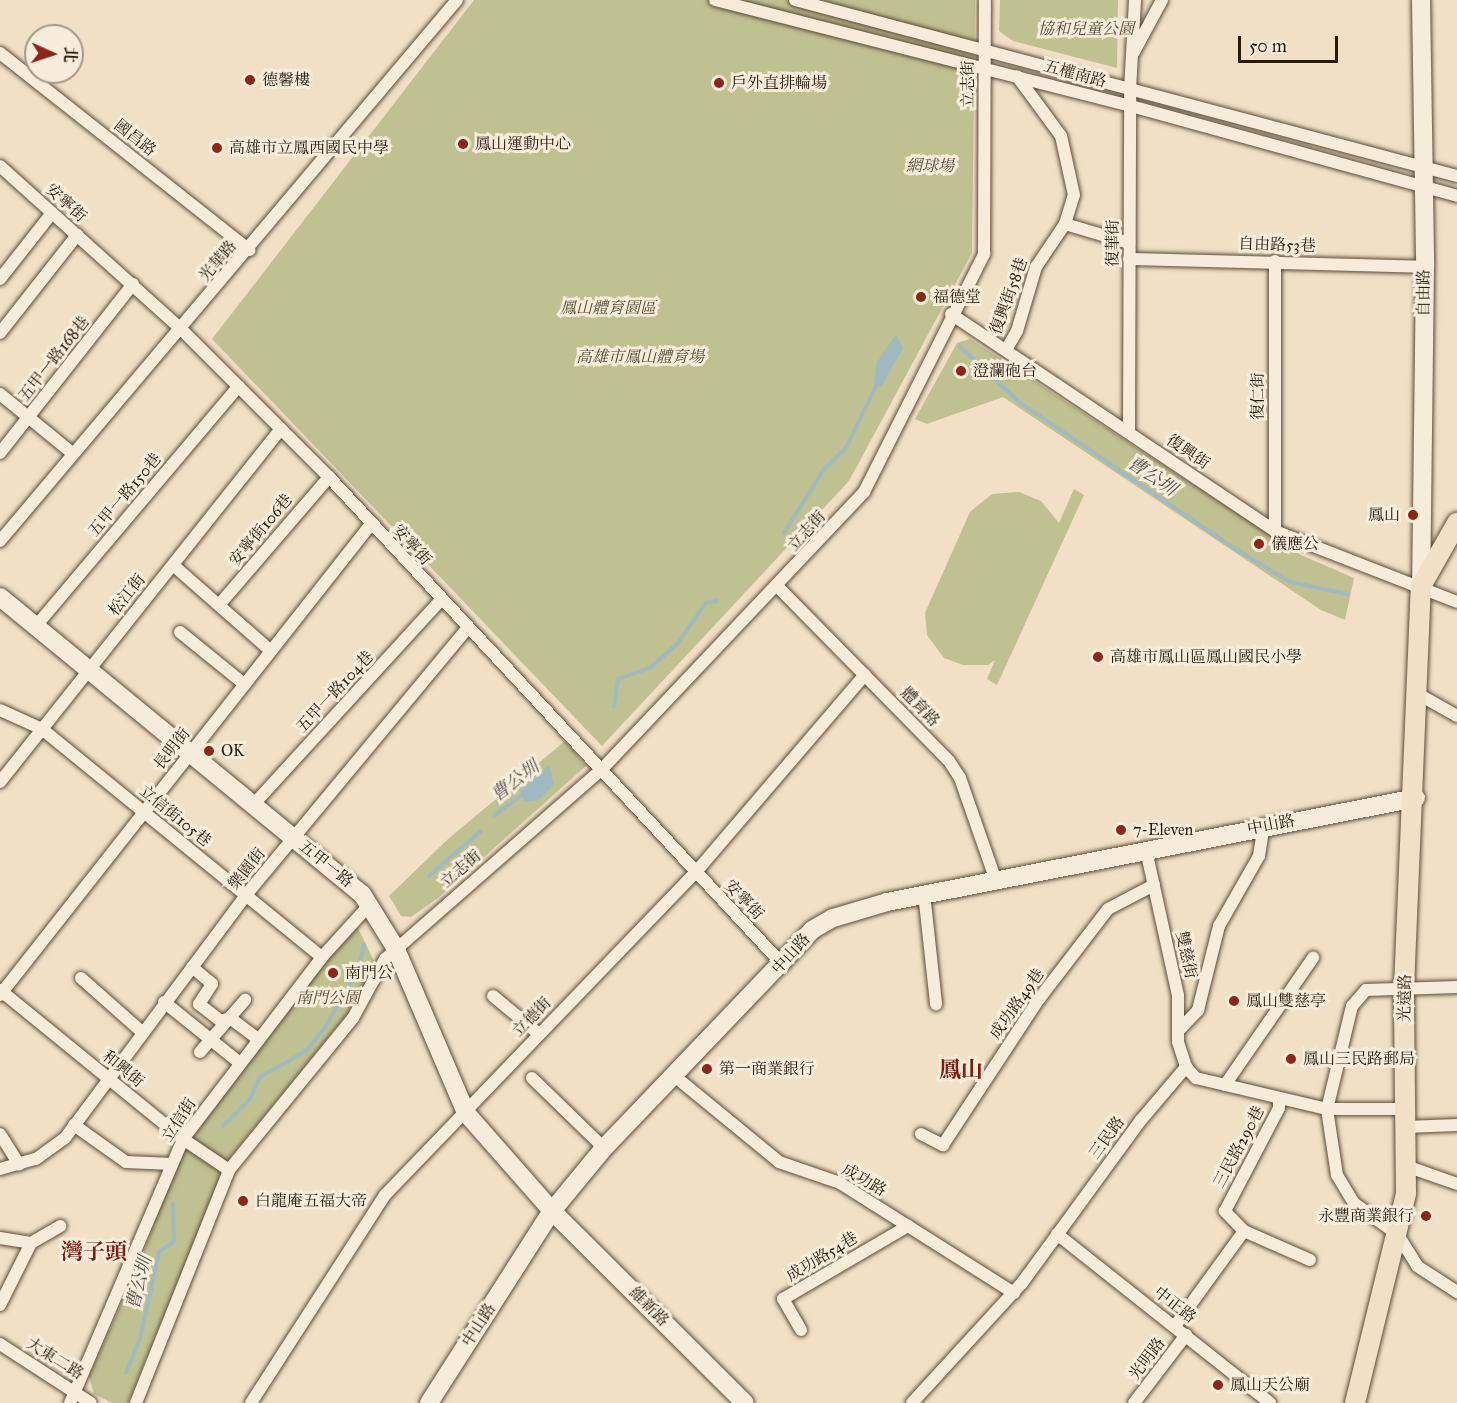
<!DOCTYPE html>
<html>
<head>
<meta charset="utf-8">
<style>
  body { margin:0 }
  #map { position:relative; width:1457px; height:1403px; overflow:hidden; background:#f2e0c6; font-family:"IM FELL Great Primer","Noto Serif TC",serif }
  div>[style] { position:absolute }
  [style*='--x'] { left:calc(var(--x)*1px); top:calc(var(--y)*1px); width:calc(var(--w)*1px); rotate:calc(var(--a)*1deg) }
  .green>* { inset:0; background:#c0c191 }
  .water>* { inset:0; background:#a0babf }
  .stream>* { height:4px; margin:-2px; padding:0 2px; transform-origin:2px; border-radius:2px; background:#a0babf }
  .roads { filter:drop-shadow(0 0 2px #5b4c3a) drop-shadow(0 0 2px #5b4c3a) }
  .street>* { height:12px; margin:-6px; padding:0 6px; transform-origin:6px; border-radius:6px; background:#f7ebda }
  .secondary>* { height:18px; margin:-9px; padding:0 9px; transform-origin:9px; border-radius:9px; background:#f7ebda }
  .primary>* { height:20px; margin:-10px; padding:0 10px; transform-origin:10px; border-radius:10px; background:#f2e0c6 }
  .dots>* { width:16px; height:16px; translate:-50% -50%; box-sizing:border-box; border:3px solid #f7ebda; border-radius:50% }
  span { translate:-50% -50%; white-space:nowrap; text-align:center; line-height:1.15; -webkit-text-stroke:6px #f7ebda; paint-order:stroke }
  .park-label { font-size:16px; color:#564d34; font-style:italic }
  .street-label { font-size:16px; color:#291b0c }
  .poi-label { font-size:16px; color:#291b0c }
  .left { translate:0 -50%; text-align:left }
  .right { translate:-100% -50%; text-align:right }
  .water-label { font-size:18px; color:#53534b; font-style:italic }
  .district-label { font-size:22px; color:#7a1f14; font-weight:700 }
  .north { position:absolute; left:24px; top:24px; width:60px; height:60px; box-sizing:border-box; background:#f7ebda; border:2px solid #a59888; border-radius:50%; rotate:93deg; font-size:16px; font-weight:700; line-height:24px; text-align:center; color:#291b0c }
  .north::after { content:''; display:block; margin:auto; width:21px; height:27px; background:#8f2418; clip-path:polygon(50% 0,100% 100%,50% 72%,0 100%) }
  .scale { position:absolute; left:1238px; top:36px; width:100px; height:27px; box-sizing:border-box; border:3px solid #291b0c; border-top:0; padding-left:8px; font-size:18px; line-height:21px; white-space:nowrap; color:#291b0c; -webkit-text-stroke:4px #f7ebda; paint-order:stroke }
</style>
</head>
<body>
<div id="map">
  <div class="green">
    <div style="clip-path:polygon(474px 0,975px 0,972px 253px,849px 481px,602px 746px,212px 339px)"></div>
    <div style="clip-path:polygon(1000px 0,1118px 0,1117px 68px,1013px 41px,999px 31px)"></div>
    <div style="clip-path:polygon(970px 339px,1301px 555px,1354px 578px,1345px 620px,1321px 610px,1003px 397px,927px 424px,915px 419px,957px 343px)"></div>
    <div style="clip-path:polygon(1074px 489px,1084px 495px,997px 685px,987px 679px,995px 660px,988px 665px,963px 665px,944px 658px,927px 635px,925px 613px,970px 512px,992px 494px,1019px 492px,1041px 501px,1059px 523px)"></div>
    <div style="clip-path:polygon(565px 741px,586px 766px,438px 898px,411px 917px,401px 916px,389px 896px,447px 840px)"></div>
    <div style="clip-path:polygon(357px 926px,376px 965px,353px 1007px,227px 1161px,128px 1403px,112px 1403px,94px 1394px,89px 1376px,141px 1260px,179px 1156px,313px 975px)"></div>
  </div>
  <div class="water">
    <div style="clip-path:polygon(896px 334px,903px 348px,881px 387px,874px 382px,877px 362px)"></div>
    <div style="clip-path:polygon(549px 765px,554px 785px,539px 800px,524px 802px,520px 791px)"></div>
  </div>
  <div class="stream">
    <div style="--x:959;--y:346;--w:82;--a:43"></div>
    <div style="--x:1019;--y:402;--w:260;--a:34.2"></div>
    <div style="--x:1234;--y:548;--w:66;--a:31.3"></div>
    <div style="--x:1290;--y:582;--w:59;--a:11.7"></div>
    <div style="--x:784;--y:533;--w:75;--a:-58"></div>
    <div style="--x:824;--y:469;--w:30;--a:-44"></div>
    <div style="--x:846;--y:448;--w:76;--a:-64.1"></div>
    <div style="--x:614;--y:707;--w:28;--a:-82"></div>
    <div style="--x:618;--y:679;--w:34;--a:-19"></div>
    <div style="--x:650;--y:668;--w:36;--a:-42"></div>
    <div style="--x:677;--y:644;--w:50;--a:-54.7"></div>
    <div style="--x:706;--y:603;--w:11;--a:-10"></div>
    <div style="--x:494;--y:815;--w:38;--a:-35"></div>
    <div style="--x:429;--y:876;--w:69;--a:-40.9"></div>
    <div style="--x:223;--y:1126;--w:38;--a:-45"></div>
    <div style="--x:250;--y:1099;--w:24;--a:-66"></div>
    <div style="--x:260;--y:1077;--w:53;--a:-29.5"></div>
    <div style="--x:306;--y:1051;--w:32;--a:-51"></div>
    <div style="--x:326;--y:1026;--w:67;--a:-60.4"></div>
    <div style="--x:359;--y:968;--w:24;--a:-78"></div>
    <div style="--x:126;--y:1373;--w:37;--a:-68"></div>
    <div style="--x:140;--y:1339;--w:89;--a:-77.7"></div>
    <div style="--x:159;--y:1252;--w:19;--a:-36"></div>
    <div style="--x:174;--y:1241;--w:38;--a:-92"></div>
  </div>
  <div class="roads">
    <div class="street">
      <div style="--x:715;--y:0;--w:429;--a:14.3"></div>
      <div style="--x:1131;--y:106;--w:338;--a:15.4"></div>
      <div style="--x:795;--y:0;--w:685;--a:14.89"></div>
      <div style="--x:1134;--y:52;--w:59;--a:-61.7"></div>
      <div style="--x:0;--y:53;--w:318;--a:38.3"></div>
      <div style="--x:0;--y:166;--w:242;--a:42"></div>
      <div style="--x:180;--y:328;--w:211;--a:45"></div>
      <div style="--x:329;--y:477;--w:667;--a:47.07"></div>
      <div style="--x:1065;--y:224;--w:67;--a:16.5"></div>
      <div style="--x:1129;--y:259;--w:296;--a:1.5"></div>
      <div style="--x:1275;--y:261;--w:270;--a:90"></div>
      <div style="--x:0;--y:279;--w:84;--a:-51.8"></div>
      <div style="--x:951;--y:314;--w:390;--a:33.8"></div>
      <div style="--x:1275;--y:531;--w:195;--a:21.3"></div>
      <div style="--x:0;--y:333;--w:125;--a:-51.8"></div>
      <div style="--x:1006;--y:350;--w:22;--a:-60"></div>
      <div style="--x:1017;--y:331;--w:67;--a:-73.5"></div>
      <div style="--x:1036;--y:267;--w:52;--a:-56"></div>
      <div style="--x:1065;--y:224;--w:30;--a:-73"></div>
      <div style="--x:1074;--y:195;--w:60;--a:-102.4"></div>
      <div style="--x:1061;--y:136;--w:74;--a:-126.3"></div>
      <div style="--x:0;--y:394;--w:93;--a:39.3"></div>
      <div style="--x:1129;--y:432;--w:342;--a:-89.8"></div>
      <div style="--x:1130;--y:90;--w:90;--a:-86.8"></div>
      <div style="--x:0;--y:453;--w:215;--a:-51.8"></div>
      <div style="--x:0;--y:541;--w:708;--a:-49.81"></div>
      <div style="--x:173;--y:565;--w:130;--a:41.3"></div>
      <div style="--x:778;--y:587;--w:244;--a:45.5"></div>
      <div style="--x:949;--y:761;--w:20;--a:57"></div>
      <div style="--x:960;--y:778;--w:106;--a:70.7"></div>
      <div style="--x:219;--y:605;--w:169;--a:-49.3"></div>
      <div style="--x:36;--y:626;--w:314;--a:-49.8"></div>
      <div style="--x:180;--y:632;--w:82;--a:39.1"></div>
      <div style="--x:1418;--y:694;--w:45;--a:29.4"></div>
      <div style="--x:0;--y:710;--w:46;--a:24.3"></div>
      <div style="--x:42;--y:729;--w:361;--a:39.2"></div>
      <div style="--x:0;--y:782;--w:451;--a:-51.5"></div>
      <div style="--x:253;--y:805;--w:277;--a:-47.5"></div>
      <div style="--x:1146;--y:850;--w:148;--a:77.6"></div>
      <div style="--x:1178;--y:995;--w:47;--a:90"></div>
      <div style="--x:1178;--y:1042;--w:26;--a:72"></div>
      <div style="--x:1186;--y:1067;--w:15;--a:48"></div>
      <div style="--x:1196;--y:1078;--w:135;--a:13.3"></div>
      <div style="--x:1327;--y:1109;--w:78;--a:0"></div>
      <div style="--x:924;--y:893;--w:112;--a:83.8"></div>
      <div style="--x:192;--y:967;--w:26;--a:40"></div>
      <div style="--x:212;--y:984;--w:24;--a:123"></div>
      <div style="--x:199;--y:1004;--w:28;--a:38"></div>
      <div style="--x:221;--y:1021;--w:9;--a:-18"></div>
      <div style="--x:230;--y:1018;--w:36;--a:37"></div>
      <div style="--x:81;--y:978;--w:81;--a:41.5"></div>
      <div style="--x:1457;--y:987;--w:91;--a:178.1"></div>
      <div style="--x:1366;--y:990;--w:21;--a:131"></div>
      <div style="--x:1352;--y:1006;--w:106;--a:103.6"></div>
      <div style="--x:1327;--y:1109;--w:67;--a:81.4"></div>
      <div style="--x:1337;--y:1175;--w:33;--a:59"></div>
      <div style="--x:1354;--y:1203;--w:54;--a:36"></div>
      <div style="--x:1398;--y:1235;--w:36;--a:58"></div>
      <div style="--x:1417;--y:1266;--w:48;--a:33"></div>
      <div style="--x:0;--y:990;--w:236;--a:39.2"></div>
      <div style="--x:183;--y:1139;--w:55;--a:34"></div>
      <div style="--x:0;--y:995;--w:600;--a:-51.77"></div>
      <div style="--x:493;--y:996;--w:60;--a:39.6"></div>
      <div style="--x:164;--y:1002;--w:97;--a:38.8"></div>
      <div style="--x:1179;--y:1030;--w:28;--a:-46"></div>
      <div style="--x:1198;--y:1010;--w:87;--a:-76"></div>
      <div style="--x:1219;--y:926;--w:81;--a:-60.3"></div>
      <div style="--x:1259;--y:856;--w:30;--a:-81"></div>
      <div style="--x:200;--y:1052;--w:69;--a:-49.1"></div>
      <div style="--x:672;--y:1074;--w:139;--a:39.4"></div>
      <div style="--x:779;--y:1162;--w:65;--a:19"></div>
      <div style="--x:840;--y:1183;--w:206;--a:32.3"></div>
      <div style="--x:532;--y:1078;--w:100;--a:44.2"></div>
      <div style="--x:1225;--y:1085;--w:155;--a:-55.3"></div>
      <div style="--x:74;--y:1125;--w:64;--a:35.4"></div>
      <div style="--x:126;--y:1162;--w:46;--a:2.5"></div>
      <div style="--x:1405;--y:1127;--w:52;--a:-2.2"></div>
      <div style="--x:0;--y:1134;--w:36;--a:58"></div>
      <div style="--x:921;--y:1134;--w:25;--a:27"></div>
      <div style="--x:943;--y:1145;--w:175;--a:-56.7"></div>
      <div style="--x:1039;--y:999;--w:113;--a:-52.5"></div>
      <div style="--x:1108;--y:909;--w:52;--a:-27.6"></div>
      <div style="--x:1406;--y:1166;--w:54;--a:19.4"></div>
      <div style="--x:0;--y:1169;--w:37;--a:-16"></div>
      <div style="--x:36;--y:1159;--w:36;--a:-36"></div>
      <div style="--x:65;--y:1138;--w:303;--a:-53.3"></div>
      <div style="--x:246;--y:895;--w:346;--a:-50.3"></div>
      <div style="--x:1244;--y:1231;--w:28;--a:-134"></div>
      <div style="--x:1225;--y:1211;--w:116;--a:-62.3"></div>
      <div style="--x:1279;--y:1108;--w:10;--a:-90"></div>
      <div style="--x:1057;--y:1234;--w:272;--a:38.4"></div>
      <div style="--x:0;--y:1238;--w:31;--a:9"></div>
      <div style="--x:0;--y:1305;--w:69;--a:-63.4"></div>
      <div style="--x:31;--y:1243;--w:34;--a:-30"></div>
      <div style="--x:1175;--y:1326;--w:117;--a:-54"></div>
      <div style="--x:1244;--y:1231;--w:72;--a:23.7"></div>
      <div style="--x:801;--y:1330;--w:36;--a:-120"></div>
      <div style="--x:783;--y:1299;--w:145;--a:-30.3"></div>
      <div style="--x:0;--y:1344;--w:108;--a:33"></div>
      <div style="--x:70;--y:1403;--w:287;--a:-66.8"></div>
      <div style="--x:183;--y:1139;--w:229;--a:-52.6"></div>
      <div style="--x:322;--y:957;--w:72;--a:-47.8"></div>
      <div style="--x:136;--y:1403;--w:251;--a:-68.2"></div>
      <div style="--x:229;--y:1170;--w:196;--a:-50.8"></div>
      <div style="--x:353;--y:1018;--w:67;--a:-61.5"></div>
      <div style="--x:385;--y:959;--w:290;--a:-41.2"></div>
      <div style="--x:603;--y:768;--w:380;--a:-46.6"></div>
      <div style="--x:864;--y:492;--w:267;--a:-63.2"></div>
      <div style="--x:984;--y:254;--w:254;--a:-89.8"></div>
      <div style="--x:251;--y:1403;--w:247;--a:-57.2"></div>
      <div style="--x:385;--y:1195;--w:447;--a:-46.1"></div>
      <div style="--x:695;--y:873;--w:261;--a:-49.4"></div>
      <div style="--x:912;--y:1403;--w:163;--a:-47.5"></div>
      <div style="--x:1022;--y:1283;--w:202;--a:-53.9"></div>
      <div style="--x:1141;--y:1120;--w:70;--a:-49.7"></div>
      <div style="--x:1134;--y:1403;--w:86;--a:-52.6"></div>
    </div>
    <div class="secondary">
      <div style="--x:1421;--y:0;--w:267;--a:89.1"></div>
      <div style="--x:1425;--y:267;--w:319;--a:90.7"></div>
      <div style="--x:0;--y:597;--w:468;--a:39.4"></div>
      <div style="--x:362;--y:894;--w:62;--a:58.1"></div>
      <div style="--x:395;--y:947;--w:181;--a:66.8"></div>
      <div style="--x:466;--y:1113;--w:130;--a:48.7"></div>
      <div style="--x:552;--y:1211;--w:272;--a:44.9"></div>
      <div style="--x:429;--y:1403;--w:228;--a:-57.4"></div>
      <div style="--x:552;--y:1211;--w:82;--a:-50.5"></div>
      <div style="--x:604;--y:1148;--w:301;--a:-46.3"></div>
      <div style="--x:812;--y:930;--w:24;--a:-30"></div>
      <div style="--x:833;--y:918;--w:56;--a:-16.5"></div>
      <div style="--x:887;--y:902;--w:539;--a:-11.12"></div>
    </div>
    <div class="primary">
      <div style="--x:1355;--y:1403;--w:216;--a:-76.3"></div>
      <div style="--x:1406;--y:1193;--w:205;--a:-90.6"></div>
      <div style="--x:1404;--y:988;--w:402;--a:-87.6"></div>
      <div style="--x:1421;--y:586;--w:73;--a:-60.3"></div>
    </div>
  </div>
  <div class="dots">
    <div style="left:250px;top:80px;background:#8f2418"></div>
    <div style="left:719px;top:83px;background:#8f2418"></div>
    <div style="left:463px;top:144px;background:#8f2418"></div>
    <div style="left:217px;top:148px;background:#8f2418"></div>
    <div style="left:921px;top:297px;background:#8f2418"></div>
    <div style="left:961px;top:371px;background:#8f2418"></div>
    <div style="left:1413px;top:515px;background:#8f2418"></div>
    <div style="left:1259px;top:544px;background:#8f2418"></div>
    <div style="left:1098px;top:657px;background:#8f2418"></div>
    <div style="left:209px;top:751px;background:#8f2418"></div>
    <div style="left:1121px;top:830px;background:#8f2418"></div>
    <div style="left:333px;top:973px;background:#8f2418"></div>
    <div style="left:1234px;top:1001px;background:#8f2418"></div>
    <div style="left:1291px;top:1059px;background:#8f2418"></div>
    <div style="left:707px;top:1069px;background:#8f2418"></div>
    <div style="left:243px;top:1201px;background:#8f2418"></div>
    <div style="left:1426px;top:1216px;background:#8f2418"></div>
    <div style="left:1218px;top:1385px;background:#8f2418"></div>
  </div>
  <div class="park-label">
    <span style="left:1086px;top:29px">協和兒童公園</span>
    <span style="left:930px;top:166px">網球場</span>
    <span style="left:608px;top:308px">鳳山體育園區</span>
    <span style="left:640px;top:357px">高雄市鳳山體育場</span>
    <span style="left:328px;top:998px">南門公園</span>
  </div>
  <div class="street-label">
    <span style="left:1075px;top:74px;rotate:15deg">五權南路</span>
    <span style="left:968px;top:84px;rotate:-90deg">立志街</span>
    <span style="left:135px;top:138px;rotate:38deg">國昌路</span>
    <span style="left:66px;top:203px;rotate:42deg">安寧街</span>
    <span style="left:1113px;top:243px;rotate:-90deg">復華街</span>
    <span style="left:1277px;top:245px;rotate:2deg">自由路53巷</span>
    <span style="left:218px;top:261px;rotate:-49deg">光華路</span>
    <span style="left:1424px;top:293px;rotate:-90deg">自由路</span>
    <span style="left:1009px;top:296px;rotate:-70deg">復興街58巷</span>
    <span style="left:54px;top:359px;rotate:-52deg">五甲一路168巷</span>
    <span style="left:1258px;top:396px;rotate:-90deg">復仁街</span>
    <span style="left:1188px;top:452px;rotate:34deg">復興街</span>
    <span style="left:125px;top:495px;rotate:-50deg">五甲一路150巷</span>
    <span style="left:261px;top:530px;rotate:-50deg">安寧街106巷</span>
    <span style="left:807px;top:531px;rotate:-48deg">立志街</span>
    <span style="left:412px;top:545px;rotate:48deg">安寧街</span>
    <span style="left:127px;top:595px;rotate:-51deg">松江街</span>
    <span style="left:335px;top:692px;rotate:-47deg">五甲一路104巷</span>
    <span style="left:920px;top:707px;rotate:46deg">體育路</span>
    <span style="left:172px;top:749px;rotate:-52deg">長明街</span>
    <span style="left:175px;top:816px;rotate:39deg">立信街105巷</span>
    <span style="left:1271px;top:825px;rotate:-11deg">中山路</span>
    <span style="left:326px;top:864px;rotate:39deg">五甲一路</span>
    <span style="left:247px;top:869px;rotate:-51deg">樂園街</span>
    <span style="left:461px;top:869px;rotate:-41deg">立志街</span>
    <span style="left:744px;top:900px;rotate:46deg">安寧街</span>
    <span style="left:791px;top:954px;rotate:-48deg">中山路</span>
    <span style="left:1186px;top:955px;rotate:78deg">雙慈街</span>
    <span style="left:1405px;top:998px;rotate:-89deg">光遠路</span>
    <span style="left:1017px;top:1004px;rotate:-55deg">成功路49巷</span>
    <span style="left:532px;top:1017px;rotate:-46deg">立德街</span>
    <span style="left:123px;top:1069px;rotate:39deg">和興街</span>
    <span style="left:179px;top:1120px;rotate:-57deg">立信街</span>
    <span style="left:1107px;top:1138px;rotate:-54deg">三民路</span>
    <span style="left:1239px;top:1147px;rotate:-62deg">三民路290巷</span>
    <span style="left:864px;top:1180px;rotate:30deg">成功路</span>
    <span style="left:822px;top:1257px;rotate:-31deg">成功路54巷</span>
    <span style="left:1175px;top:1305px;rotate:38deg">中正路</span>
    <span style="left:649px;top:1307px;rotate:45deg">維新路</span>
    <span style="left:479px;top:1325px;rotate:-57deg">中山路</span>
    <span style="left:55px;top:1359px;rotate:32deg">大東二路</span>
    <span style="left:1147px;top:1359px;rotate:-53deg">光明路</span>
  </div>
  <div class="poi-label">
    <span class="left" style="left:262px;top:80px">德馨樓</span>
    <span class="left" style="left:731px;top:83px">戶外直排輪場</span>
    <span class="left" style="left:475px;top:144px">鳳山運動中心</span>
    <span class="left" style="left:229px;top:148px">高雄市立鳳西國民中學</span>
    <span class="left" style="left:933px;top:297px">福德堂</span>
    <span class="left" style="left:973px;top:371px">澄瀾砲台</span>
    <span class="right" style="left:1400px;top:515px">鳳山</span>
    <span class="left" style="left:1271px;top:544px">儀應公</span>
    <span class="left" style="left:1110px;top:657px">高雄市鳳山區鳳山國民小學</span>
    <span class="left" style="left:221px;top:751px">OK</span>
    <span class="left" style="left:1133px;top:830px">7-Eleven</span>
    <span class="left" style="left:345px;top:973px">南門公</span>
    <span class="left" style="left:1246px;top:1001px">鳳山雙慈亭</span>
    <span class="left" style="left:1303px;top:1059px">鳳山三民路郵局</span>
    <span class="left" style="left:719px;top:1069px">第一商業銀行</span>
    <span class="left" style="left:255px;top:1201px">白龍庵五福大帝</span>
    <span class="right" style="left:1414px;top:1216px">永豐商業銀行</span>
    <span class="left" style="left:1230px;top:1385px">鳳山天公廟</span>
  </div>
  <div class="water-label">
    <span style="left:1152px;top:476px;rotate:34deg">曹公圳</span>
    <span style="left:515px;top:781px;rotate:-37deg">曹公圳</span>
    <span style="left:139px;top:1283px;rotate:-76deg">曹公圳</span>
  </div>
  <div class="district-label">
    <span style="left:961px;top:1070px">鳳山</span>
    <span style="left:94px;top:1252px">灣子頭</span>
  </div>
  <div class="north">北</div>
  <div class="scale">50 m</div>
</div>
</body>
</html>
